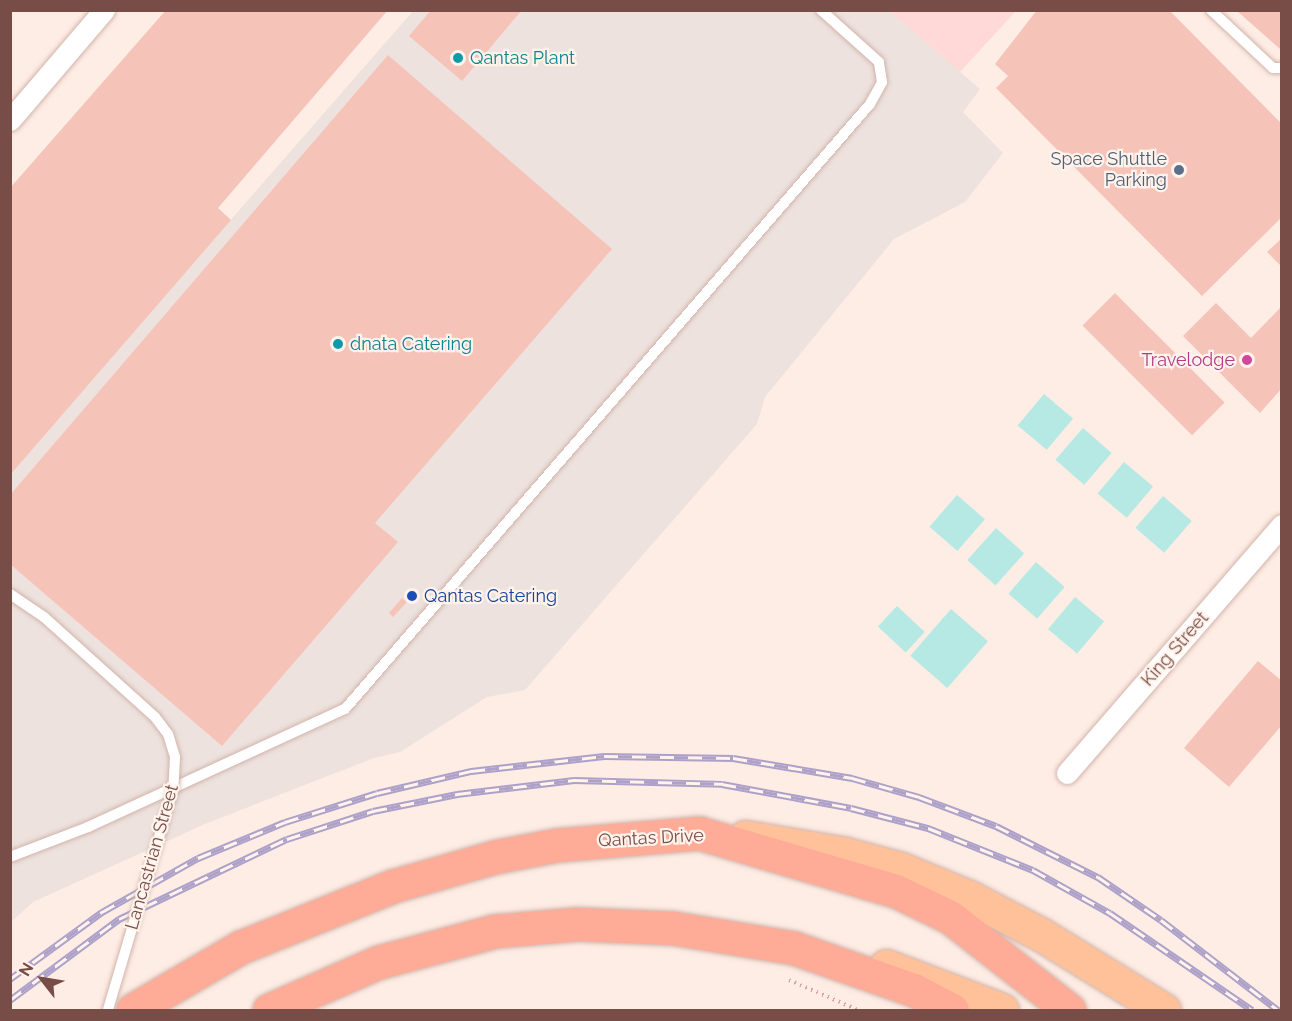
<!DOCTYPE html>
<html>
<head>
<meta charset="utf-8">
<style>
  body { margin:0 }
  #map { position:relative; width:1292px; height:1021px; overflow:hidden; background:#feede4; font-family:Raleway,sans-serif }
  div>[style] { position:absolute }
  [style*='--x'] { left:calc(var(--x)*1px); top:calc(var(--y)*1px); width:calc(var(--w)*1px); rotate:calc(var(--a)*1deg) }
  .commercial>* { inset:0; background:#ffd9d7 }
  .industrial>* { inset:0; background:#ede2de }
  .water>* { inset:0; background:#b6e9e4; transform-origin:0 0 }
  .building>* { inset:0; background:#f6c3b9; transform-origin:0 0 }
  .path>* { height:4px; margin-top:-2px; transform-origin:0; background:repeating-linear-gradient(90deg,#dba59c 0 1.5px,transparent 0 6px) }
  .roads { filter:drop-shadow(0 0 2px #d2b4ab) drop-shadow(0 0 2px #d2b4ab) }
  .service>* { height:10px; margin:-5px; padding:0 5px; transform-origin:5px; border-radius:5px; background:#fff }
  .minor>* { height:21px; margin:-10.5px; padding:0 10.5px; transform-origin:10.5px; border-radius:10.5px; background:#fff }
  .primary>* { height:33px; margin:-16.5px; padding:0 16.5px; transform-origin:16.5px; border-radius:16.5px; background:#ffc19a }
  .trunk>* { height:33px; margin:-16.5px; padding:0 16.5px; transform-origin:16.5px; border-radius:16.5px; background:#feac98 }
  .rail>* { height:7px; margin-top:-3.5px; transform-origin:0; background:repeating-linear-gradient(90deg,#fff3ec 0 14px,#ada1c9 0 28px); box-sizing:border-box; border-block:2px solid #ada1c9 }
  .bridges { filter:drop-shadow(0 0 2px #d2b4ab) drop-shadow(0 0 2px #d2b4ab) }
  .service-bridge>* { height:10px; margin:-5px; padding:0 5px; transform-origin:5px; border-radius:5px; background:#fff }
  .dots>* { width:16px; height:16px; translate:-50% -50%; box-sizing:border-box; border:3px solid #fff3ec; border-radius:50% }
  span { translate:-50% -50%; white-space:nowrap; text-align:center; line-height:1.15; -webkit-text-stroke:4.5px #fff3ec; paint-order:stroke }
  .culture-label { font-size:18px; color:#0d838f }
  .left { translate:0 -50%; text-align:left }
  .service-label { font-size:18px; color:#4e5e75 }
  .right { translate:-100% -50%; text-align:right }
  .hotel-label { font-size:18px; color:#b23c85 }
  .transit-label { font-size:18px; color:#164399 }
  .street-label { font-size:18px; color:#784d47 }
  .frame { position:absolute; inset:0; border:12px solid #784d47; pointer-events:none }
  .north { position:absolute; left:12px; top:949px; width:60px; height:60px; -webkit-text-stroke:4px #fff3ec; paint-order:stroke; rotate:301deg; font-size:16px; font-weight:700; line-height:24px; text-align:center; color:#784d47 }
  .north::after { content:''; display:block; margin:auto; width:21px; height:27px; background:#784d47; clip-path:polygon(50% 0,100% 100%,50% 72%,0 100%) }
</style>
</head>
<body>
<div id="map">
  <div class="commercial">
    <div style="clip-path:polygon(889px 11px,1016px 11px,959px 73px)"></div>
  </div>
  <div class="industrial">
    <div style="clip-path:polygon(413px 11px,889px 11px,980px 89px,963px 112px,1003px 153px,965px 202px,894px 239px,765px 397px,757px 424px,525px 690px,487px 697px,400px 752px,374px 758px,205px 824px,33px 902px,11px 922px,11px 472px)"></div>
  </div>
  <div class="water">
    <div style="left:1044px;top:394px;width:38px;height:41px;rotate:40deg"></div>
    <div style="left:1083px;top:428px;width:38px;height:42px;rotate:41deg"></div>
    <div style="left:1124px;top:462px;width:38px;height:41px;rotate:40deg"></div>
    <div style="left:957px;top:495px;width:37px;height:42px;rotate:41deg"></div>
    <div style="left:1163px;top:496px;width:38px;height:42px;rotate:41deg"></div>
    <div style="left:996px;top:528px;width:38px;height:43px;rotate:42deg"></div>
    <div style="left:1036px;top:562px;width:38px;height:42px;rotate:41deg"></div>
    <div style="left:1075px;top:597px;width:38px;height:42px;rotate:40deg"></div>
    <div style="left:897px;top:606px;width:38px;height:28px;rotate:43deg"></div>
    <div style="left:951px;top:609px;width:49px;height:62px;rotate:41deg"></div>
  </div>
  <div class="building">
    <div style="clip-path:polygon(166px 10px,388px 10px,218px 208px,231px 220px,10px 475px,10px 188px)"></div>
    <div style="clip-path:polygon(431px 10px,522px 10px,462px 81px,409px 36px)"></div>
    <div style="clip-path:polygon(1037px 10px,1169px 10px,1282px 124px,1282px 217px,1202px 296px,996px 88px,1008px 76px,995px 64px)"></div>
    <div style="clip-path:polygon(1236px 10px,1282px 10px,1282px 47px,1280px 49px)"></div>
    <div style="clip-path:polygon(388px 55px,612px 249px,375px 523px,398px 542px,222px 746px,10px 564px,10px 495px)"></div>
    <div style="clip-path:polygon(1282px 238px,1282px 267px,1267px 252px)"></div>
    <div style="left:1115px;top:293px;width:155px;height:46px;rotate:45deg"></div>
    <div style="clip-path:polygon(1216px 303px,1251px 338px,1282px 306px,1282px 388px,1260px 413px,1212px 365px,1215px 363px,1207px 354px,1204px 357px,1183px 336px)"></div>
    <div style="clip-path:polygon(402px 598px,407px 602px,393px 617px,389px 613px)"></div>
    <div style="clip-path:polygon(1258px 661px,1282px 681px,1282px 725px,1229px 787px,1184px 748px)"></div>
  </div>
  <div class="path">
    <div style="--x:789;--y:980;--w:75;--a:23.5"></div>
  </div>
  <div class="roads">
    <div class="service">
      <div style="--x:1211;--y:10;--w:85;--a:43.1"></div>
      <div style="--x:1273;--y:68;--w:9;--a:0"></div>
      <div style="--x:10;--y:857;--w:84;--a:-21"></div>
      <div style="--x:88;--y:827;--w:283;--a:-24.7"></div>
      <div style="--x:345;--y:709;--w:801;--a:-49.05"></div>
      <div style="--x:870;--y:104;--w:25;--a:-61"></div>
      <div style="--x:882;--y:82;--w:20;--a:-99"></div>
      <div style="--x:879;--y:62;--w:78;--a:-138.1"></div>
    </div>
    <div class="minor">
      <div style="--x:10;--y:120;--w:145;--a:-49.5"></div>
      <div style="--x:1067;--y:773;--w:328;--a:-49.1"></div>
    </div>
    <div class="primary">
      <div style="--x:745;--y:837;--w:101;--a:9.6"></div>
      <div style="--x:845;--y:854;--w:58;--a:15"></div>
      <div style="--x:901;--y:869;--w:74;--a:22.4"></div>
      <div style="--x:969;--y:897;--w:82;--a:27.5"></div>
      <div style="--x:1042;--y:935;--w:143;--a:31.6"></div>
      <div style="--x:886;--y:966;--w:124;--a:20.8"></div>
    </div>
    <div class="trunk">
      <div style="--x:133;--y:1010;--w:125;--a:-30.3"></div>
      <div style="--x:241;--y:947;--w:164;--a:-21.9"></div>
      <div style="--x:393;--y:886;--w:105;--a:-16"></div>
      <div style="--x:494;--y:857;--w:64;--a:-10.8"></div>
      <div style="--x:557;--y:845;--w:143;--a:-4.8"></div>
      <div style="--x:699;--y:833;--w:205;--a:16.4"></div>
      <div style="--x:896;--y:891;--w:60;--a:25.7"></div>
      <div style="--x:950;--y:917;--w:151;--a:38"></div>
      <div style="--x:269;--y:1010;--w:120;--a:-23.6"></div>
      <div style="--x:379;--y:962;--w:120;--a:-15"></div>
      <div style="--x:495;--y:931;--w:82;--a:-4.9"></div>
      <div style="--x:577;--y:924;--w:96;--a:2.4"></div>
      <div style="--x:673;--y:928;--w:123;--a:9.4"></div>
      <div style="--x:794;--y:948;--w:127;--a:19.3"></div>
      <div style="--x:914;--y:990;--w:43;--a:27.8"></div>
    </div>
  </div>
  <div class="rail">
    <div style="--x:10;--y:979;--w:114;--a:-36.1"></div>
    <div style="--x:102;--y:912;--w:110;--a:-29.4"></div>
    <div style="--x:198;--y:858;--w:94;--a:-22.5"></div>
    <div style="--x:285;--y:822;--w:96;--a:-17.5"></div>
    <div style="--x:377;--y:793;--w:97;--a:-13.2"></div>
    <div style="--x:471;--y:771;--w:134;--a:-6.4"></div>
    <div style="--x:604;--y:756;--w:129;--a:0.9"></div>
    <div style="--x:733;--y:758;--w:121;--a:9.5"></div>
    <div style="--x:852;--y:778;--w:70;--a:15.8"></div>
    <div style="--x:919;--y:797;--w:82;--a:20.6"></div>
    <div style="--x:996;--y:826;--w:114;--a:26.6"></div>
    <div style="--x:1098;--y:877;--w:76;--a:34.3"></div>
    <div style="--x:1161;--y:920;--w:148;--a:37.6"></div>
    <div style="--x:10;--y:1000;--w:136;--a:-36.6"></div>
    <div style="--x:119;--y:919;--w:186;--a:-25.5"></div>
    <div style="--x:287;--y:839;--w:90;--a:-18"></div>
    <div style="--x:373;--y:811;--w:86;--a:-11.4"></div>
    <div style="--x:457;--y:794;--w:118;--a:-6.8"></div>
    <div style="--x:574;--y:780;--w:148;--a:1.5"></div>
    <div style="--x:722;--y:784;--w:131;--a:10.5"></div>
    <div style="--x:851;--y:808;--w:80;--a:14.6"></div>
    <div style="--x:928;--y:828;--w:113;--a:21.8"></div>
    <div style="--x:1033;--y:870;--w:88;--a:29.2"></div>
    <div style="--x:1110;--y:913;--w:172;--a:34.3"></div>
  </div>
  <div class="bridges">
    <div class="service-bridge">
      <div style="--x:10;--y:594;--w:41;--a:34.1"></div>
      <div style="--x:44;--y:617;--w:149;--a:42"></div>
      <div style="--x:155;--y:717;--w:21;--a:53"></div>
      <div style="--x:168;--y:734;--w:24;--a:73"></div>
      <div style="--x:175;--y:757;--w:33;--a:93"></div>
      <div style="--x:173;--y:790;--w:229;--a:106.5"></div>
    </div>
  </div>
  <div class="dots">
    <div style="left:458px;top:58px;background:#0f9aa8"></div>
    <div style="left:1179px;top:170px;background:#5c6f8a"></div>
    <div style="left:338px;top:344px;background:#0f9aa8"></div>
    <div style="left:1247px;top:360px;background:#d1479c"></div>
    <div style="left:412px;top:596px;background:#1a4fb4"></div>
  </div>
  <div class="culture-label">
    <span class="left" style="left:470px;top:58px">Qantas Plant</span>
    <span class="left" style="left:350px;top:344px">dnata Catering</span>
  </div>
  <div class="service-label">
    <span class="right" style="left:1167px;top:170px">Space Shuttle<br>Parking</span>
  </div>
  <div class="hotel-label">
    <span class="right" style="left:1235px;top:360px">Travelodge</span>
  </div>
  <div class="transit-label">
    <span class="left" style="left:424px;top:596px">Qantas Catering</span>
  </div>
  <div class="street-label">
    <span style="left:1175px;top:649px;rotate:-49deg">King Street</span>
    <span style="left:651px;top:838px;rotate:-3deg">Qantas Drive</span>
    <span style="left:152px;top:857px;rotate:-74deg">Lancastrian Street</span>
  </div>
  <div class="frame"></div>
  <div class="north">N</div>
</div>
</body>
</html>
